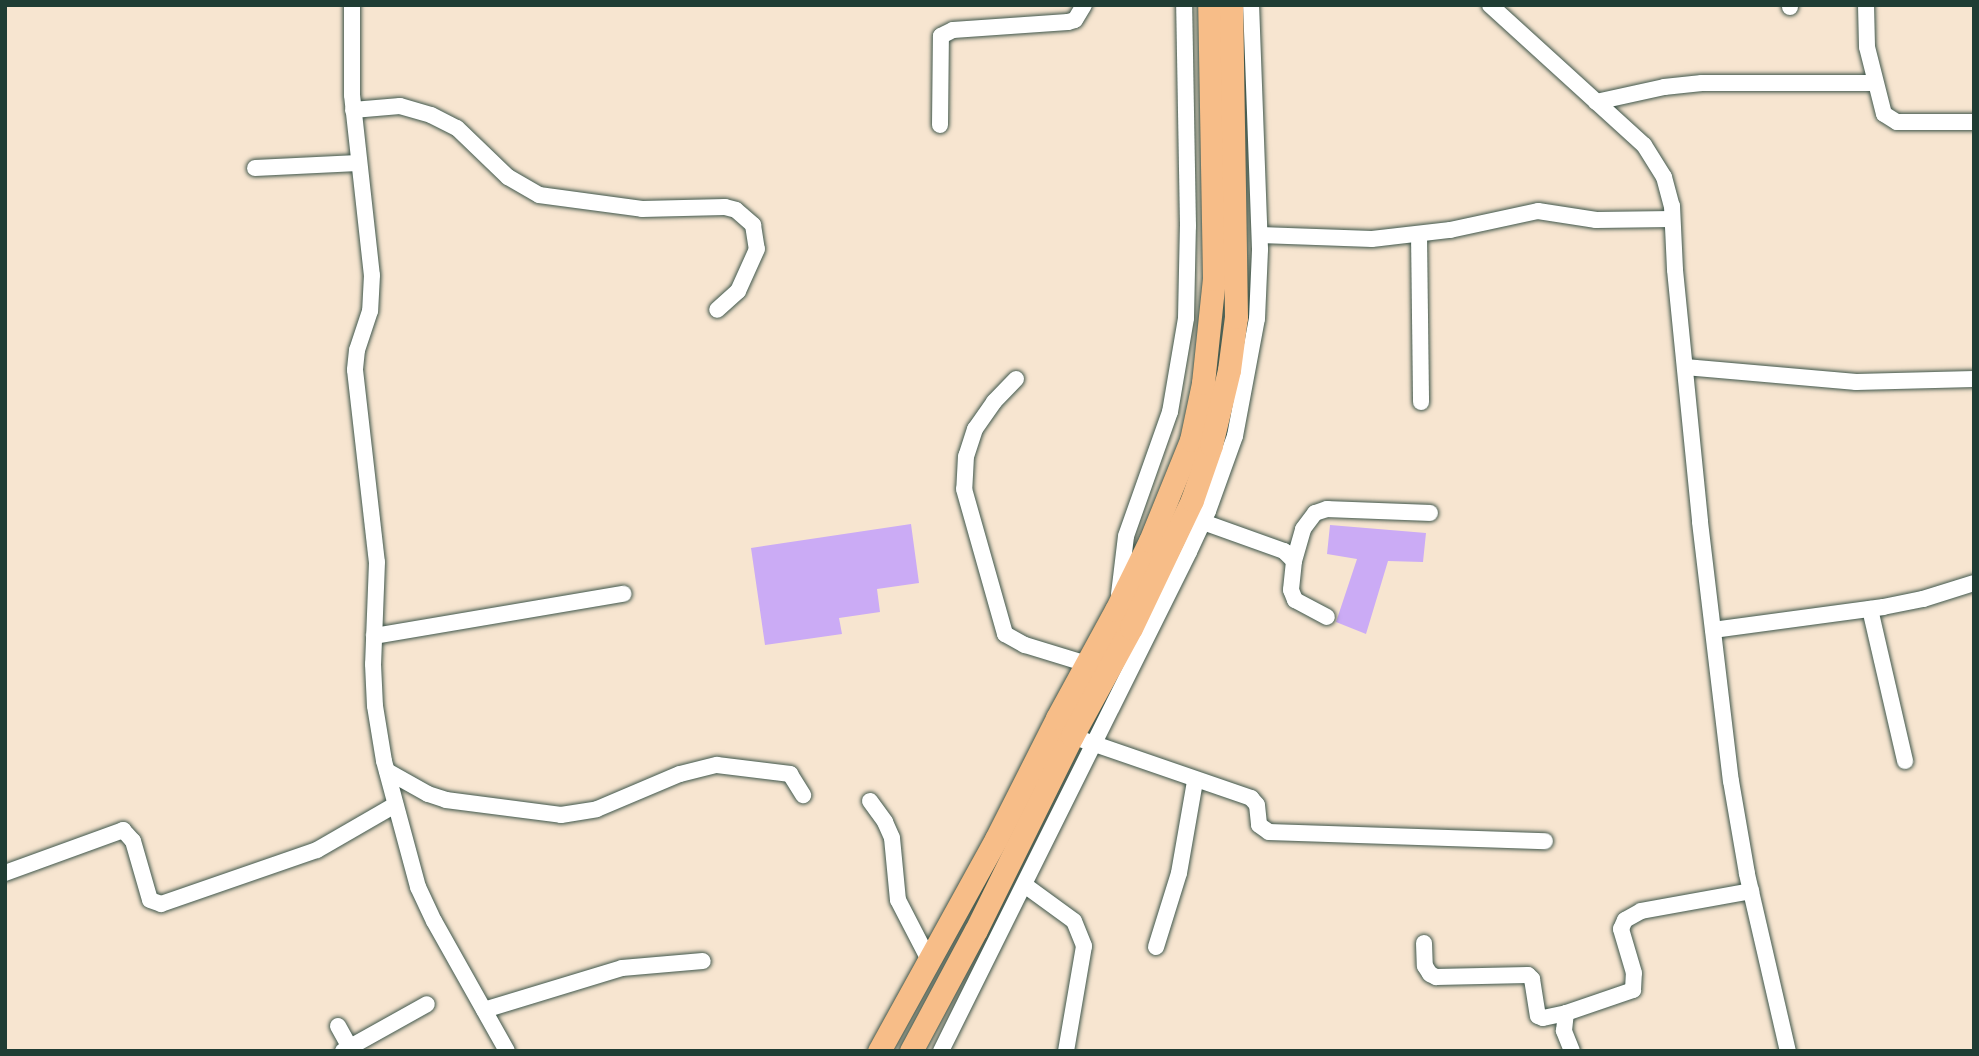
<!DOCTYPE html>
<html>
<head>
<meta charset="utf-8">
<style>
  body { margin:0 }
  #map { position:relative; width:1979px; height:1056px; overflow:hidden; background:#f7e5d0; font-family:"Indie Flower",sans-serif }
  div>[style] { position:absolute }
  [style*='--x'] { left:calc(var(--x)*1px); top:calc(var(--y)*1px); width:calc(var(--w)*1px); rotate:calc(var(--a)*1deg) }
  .building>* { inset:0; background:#cbabf5 }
  .roads { filter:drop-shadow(0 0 2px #3f564b) drop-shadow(0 0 2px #3f564b) }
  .minor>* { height:16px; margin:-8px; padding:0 8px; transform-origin:8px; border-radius:8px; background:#fff }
  .highway>* { height:23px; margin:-11.5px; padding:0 11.5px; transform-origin:11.5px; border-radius:11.5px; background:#f7bd88 }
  span { translate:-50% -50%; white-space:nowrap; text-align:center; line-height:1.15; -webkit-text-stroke:6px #fff; paint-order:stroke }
  .frame { position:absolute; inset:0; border:7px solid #1f3d34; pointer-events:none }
</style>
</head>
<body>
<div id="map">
  <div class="building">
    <div style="clip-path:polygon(911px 524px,919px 583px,877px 589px,880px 612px,839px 618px,842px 634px,765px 645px,751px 548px)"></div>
    <div style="clip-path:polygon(1330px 525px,1426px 533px,1423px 562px,1388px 561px,1366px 634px,1336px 622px,1357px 559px,1327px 554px)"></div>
  </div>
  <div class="roads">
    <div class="minor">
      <div style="--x:352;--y:5;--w:90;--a:90"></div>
      <div style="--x:352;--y:95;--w:181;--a:83.7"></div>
      <div style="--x:372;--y:275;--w:36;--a:93"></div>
      <div style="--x:370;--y:311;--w:41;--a:108.4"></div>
      <div style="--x:357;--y:350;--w:20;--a:96"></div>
      <div style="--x:355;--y:370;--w:193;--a:83.5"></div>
      <div style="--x:377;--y:562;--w:102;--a:92.2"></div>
      <div style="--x:373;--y:664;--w:42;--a:87.3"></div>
      <div style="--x:375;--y:706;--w:56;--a:80.7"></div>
      <div style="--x:384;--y:761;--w:131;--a:74.9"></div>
      <div style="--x:418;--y:887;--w:38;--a:65"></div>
      <div style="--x:434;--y:921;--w:149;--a:60.7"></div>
      <div style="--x:1490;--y:5;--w:208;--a:42.3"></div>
      <div style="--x:1644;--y:145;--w:38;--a:58"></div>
      <div style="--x:1664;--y:177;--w:30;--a:75"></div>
      <div style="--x:1672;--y:206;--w:64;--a:87.3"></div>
      <div style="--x:1675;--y:270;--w:253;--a:84.3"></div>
      <div style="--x:1700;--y:522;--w:261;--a:83.2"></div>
      <div style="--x:1731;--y:781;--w:94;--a:80.2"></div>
      <div style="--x:1747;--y:874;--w:182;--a:77"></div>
      <div style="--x:1866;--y:5;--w:42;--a:88.6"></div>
      <div style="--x:1867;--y:47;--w:69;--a:75.8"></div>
      <div style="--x:1884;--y:114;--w:15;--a:32"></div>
      <div style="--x:1897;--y:122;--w:77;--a:0"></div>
      <div style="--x:1790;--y:7;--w:2;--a:-90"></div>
      <div style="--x:1596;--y:102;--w:70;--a:-12.4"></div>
      <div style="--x:1664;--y:87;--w:38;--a:-6"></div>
      <div style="--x:1702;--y:83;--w:173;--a:0"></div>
      <div style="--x:353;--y:110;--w:47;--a:-4.9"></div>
      <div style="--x:400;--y:106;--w:32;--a:16"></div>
      <div style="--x:431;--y:115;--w:29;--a:27"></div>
      <div style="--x:457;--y:128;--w:71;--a:43.9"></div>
      <div style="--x:508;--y:177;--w:36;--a:30"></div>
      <div style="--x:539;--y:195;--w:104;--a:7.7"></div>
      <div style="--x:642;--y:209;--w:83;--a:-1.4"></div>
      <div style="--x:725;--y:207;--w:11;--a:15"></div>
      <div style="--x:736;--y:210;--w:23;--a:41"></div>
      <div style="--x:753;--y:225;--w:24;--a:81"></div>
      <div style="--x:757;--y:249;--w:46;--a:114.3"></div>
      <div style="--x:738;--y:291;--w:28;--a:138"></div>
      <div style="--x:940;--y:125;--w:89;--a:-89.4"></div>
      <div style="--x:941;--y:36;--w:13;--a:-27"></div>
      <div style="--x:953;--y:30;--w:115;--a:-4"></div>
      <div style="--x:1068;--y:22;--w:7;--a:-16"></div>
      <div style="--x:1075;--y:20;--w:17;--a:-59"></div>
      <div style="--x:255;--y:168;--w:103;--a:-2.8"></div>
      <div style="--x:1419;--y:234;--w:168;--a:89.3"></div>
      <div style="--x:1260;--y:235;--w:112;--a:2"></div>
      <div style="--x:1372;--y:239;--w:79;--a:-6.6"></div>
      <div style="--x:1450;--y:230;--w:90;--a:-12.2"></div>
      <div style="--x:1538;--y:211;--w:59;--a:8.8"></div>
      <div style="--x:1596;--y:220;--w:76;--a:-0.8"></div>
      <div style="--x:1685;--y:367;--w:172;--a:5"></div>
      <div style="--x:1856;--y:382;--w:118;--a:-1.5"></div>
      <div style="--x:1016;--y:379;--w:32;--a:134"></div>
      <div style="--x:994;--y:402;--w:33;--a:125"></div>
      <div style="--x:975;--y:429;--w:28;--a:108"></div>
      <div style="--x:966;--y:456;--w:33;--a:93"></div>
      <div style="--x:964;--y:489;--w:151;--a:74.2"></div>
      <div style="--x:1005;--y:634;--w:23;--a:29"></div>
      <div style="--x:1025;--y:645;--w:65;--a:17"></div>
      <div style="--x:1203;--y:522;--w:86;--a:19.7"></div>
      <div style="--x:1284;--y:551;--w:14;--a:45"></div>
      <div style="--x:1294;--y:561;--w:29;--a:96"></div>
      <div style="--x:1291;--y:590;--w:11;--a:68"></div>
      <div style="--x:1295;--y:600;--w:36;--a:28"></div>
      <div style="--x:1294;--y:561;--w:33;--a:-74"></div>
      <div style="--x:1303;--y:529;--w:20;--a:-53"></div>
      <div style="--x:1315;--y:513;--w:13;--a:-18"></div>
      <div style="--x:1327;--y:509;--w:103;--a:2.2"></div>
      <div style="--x:1119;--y:594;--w:58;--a:-83.1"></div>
      <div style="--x:1126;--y:536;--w:132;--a:-70.5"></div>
      <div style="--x:1170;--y:412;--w:95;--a:-80.3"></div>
      <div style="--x:1186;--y:318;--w:92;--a:-88.8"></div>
      <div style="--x:1188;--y:226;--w:221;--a:-91"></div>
      <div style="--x:1870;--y:609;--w:156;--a:77"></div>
      <div style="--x:1713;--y:630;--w:172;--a:-7.7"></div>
      <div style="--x:1883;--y:607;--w:41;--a:-11.3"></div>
      <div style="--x:1923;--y:599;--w:53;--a:-17.4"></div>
      <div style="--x:374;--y:636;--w:253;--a:-9.6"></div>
      <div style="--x:1083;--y:740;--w:178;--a:19"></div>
      <div style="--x:1251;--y:798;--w:9;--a:49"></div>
      <div style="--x:1257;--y:805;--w:20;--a:84"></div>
      <div style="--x:1259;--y:825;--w:12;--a:35"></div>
      <div style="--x:1269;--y:832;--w:276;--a:1.9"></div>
      <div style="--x:387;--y:771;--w:47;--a:29.3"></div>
      <div style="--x:428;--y:794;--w:19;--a:18"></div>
      <div style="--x:446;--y:800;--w:116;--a:7.4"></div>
      <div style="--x:561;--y:815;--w:36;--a:-9"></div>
      <div style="--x:597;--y:809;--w:90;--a:-22.9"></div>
      <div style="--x:680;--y:774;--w:38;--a:-14"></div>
      <div style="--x:717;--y:765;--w:74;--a:7"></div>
      <div style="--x:790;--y:774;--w:25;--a:58"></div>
      <div style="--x:870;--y:801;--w:26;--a:54"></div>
      <div style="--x:885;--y:822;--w:17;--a:66"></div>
      <div style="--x:892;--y:838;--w:62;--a:84.5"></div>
      <div style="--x:898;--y:900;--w:68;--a:62.7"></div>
      <div style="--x:5;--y:873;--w:126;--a:-20"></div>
      <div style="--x:123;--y:830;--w:15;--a:48"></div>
      <div style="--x:133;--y:841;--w:61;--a:73.9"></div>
      <div style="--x:150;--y:900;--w:12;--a:20"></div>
      <div style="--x:161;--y:904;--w:165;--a:-19.1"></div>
      <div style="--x:317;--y:850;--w:90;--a:-30"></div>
      <div style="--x:1026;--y:886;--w:59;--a:36.1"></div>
      <div style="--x:1074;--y:921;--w:27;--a:68"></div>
      <div style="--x:1084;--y:946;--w:107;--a:99.7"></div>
      <div style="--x:1424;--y:943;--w:23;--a:88"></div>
      <div style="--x:1425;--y:966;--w:9;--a:58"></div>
      <div style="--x:1430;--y:974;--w:7;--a:27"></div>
      <div style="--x:1436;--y:977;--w:92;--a:-1.2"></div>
      <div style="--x:1528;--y:975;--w:6;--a:45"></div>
      <div style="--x:1532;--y:979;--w:37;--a:81"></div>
      <div style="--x:1538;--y:1016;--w:5;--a:22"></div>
      <div style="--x:1543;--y:1018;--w:24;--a:-12"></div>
      <div style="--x:1156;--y:947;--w:77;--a:-72.7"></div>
      <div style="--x:1179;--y:873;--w:93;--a:-80.1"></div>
      <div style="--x:484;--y:1010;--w:144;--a:-16.9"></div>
      <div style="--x:622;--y:968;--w:81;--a:-4.9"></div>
      <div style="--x:338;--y:1026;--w:29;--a:61"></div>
      <div style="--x:343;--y:1051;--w:96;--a:-29.2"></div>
      <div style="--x:941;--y:1051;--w:557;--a:-63.57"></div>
      <div style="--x:1189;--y:552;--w:45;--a:-65.1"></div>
      <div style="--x:1208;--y:511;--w:80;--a:-70.2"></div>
      <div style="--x:1235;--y:436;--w:119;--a:-79.4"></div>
      <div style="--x:1257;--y:319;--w:70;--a:-87.5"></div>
      <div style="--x:1260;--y:249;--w:244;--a:-92.1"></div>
      <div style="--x:1572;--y:1051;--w:22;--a:-112"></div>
      <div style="--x:1564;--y:1031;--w:18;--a:-84"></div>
      <div style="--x:1566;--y:1013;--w:71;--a:-18.9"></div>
      <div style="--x:1633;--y:990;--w:17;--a:-87"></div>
      <div style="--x:1634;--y:973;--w:46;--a:-106.5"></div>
      <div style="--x:1621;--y:929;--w:10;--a:-66"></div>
      <div style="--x:1625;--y:920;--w:18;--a:-29"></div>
      <div style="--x:1641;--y:911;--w:112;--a:-10.3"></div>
    </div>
    <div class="highway">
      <div style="--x:879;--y:1051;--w:242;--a:-61.1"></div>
      <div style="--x:996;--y:839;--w:136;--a:-63.2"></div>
      <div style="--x:1057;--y:718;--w:123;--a:-61.4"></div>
      <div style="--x:1116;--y:610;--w:77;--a:-63.8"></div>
      <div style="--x:1150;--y:541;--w:109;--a:-67.9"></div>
      <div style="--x:1191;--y:440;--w:58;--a:-78.1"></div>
      <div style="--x:1203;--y:383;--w:105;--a:-84"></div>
      <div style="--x:1214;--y:279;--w:274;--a:-91"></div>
      <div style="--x:911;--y:1051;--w:137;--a:-61.8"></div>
      <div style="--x:976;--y:930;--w:216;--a:-63.7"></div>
      <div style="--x:1072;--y:736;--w:123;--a:-61.4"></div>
      <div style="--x:1131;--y:628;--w:142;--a:-64.5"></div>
      <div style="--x:1192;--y:500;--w:58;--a:-70.9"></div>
      <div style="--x:1211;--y:445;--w:77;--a:-76.5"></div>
      <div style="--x:1229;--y:370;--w:53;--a:-82.5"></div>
      <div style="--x:1236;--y:317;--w:312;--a:-90.9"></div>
    </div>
  </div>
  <div class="frame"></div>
</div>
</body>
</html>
